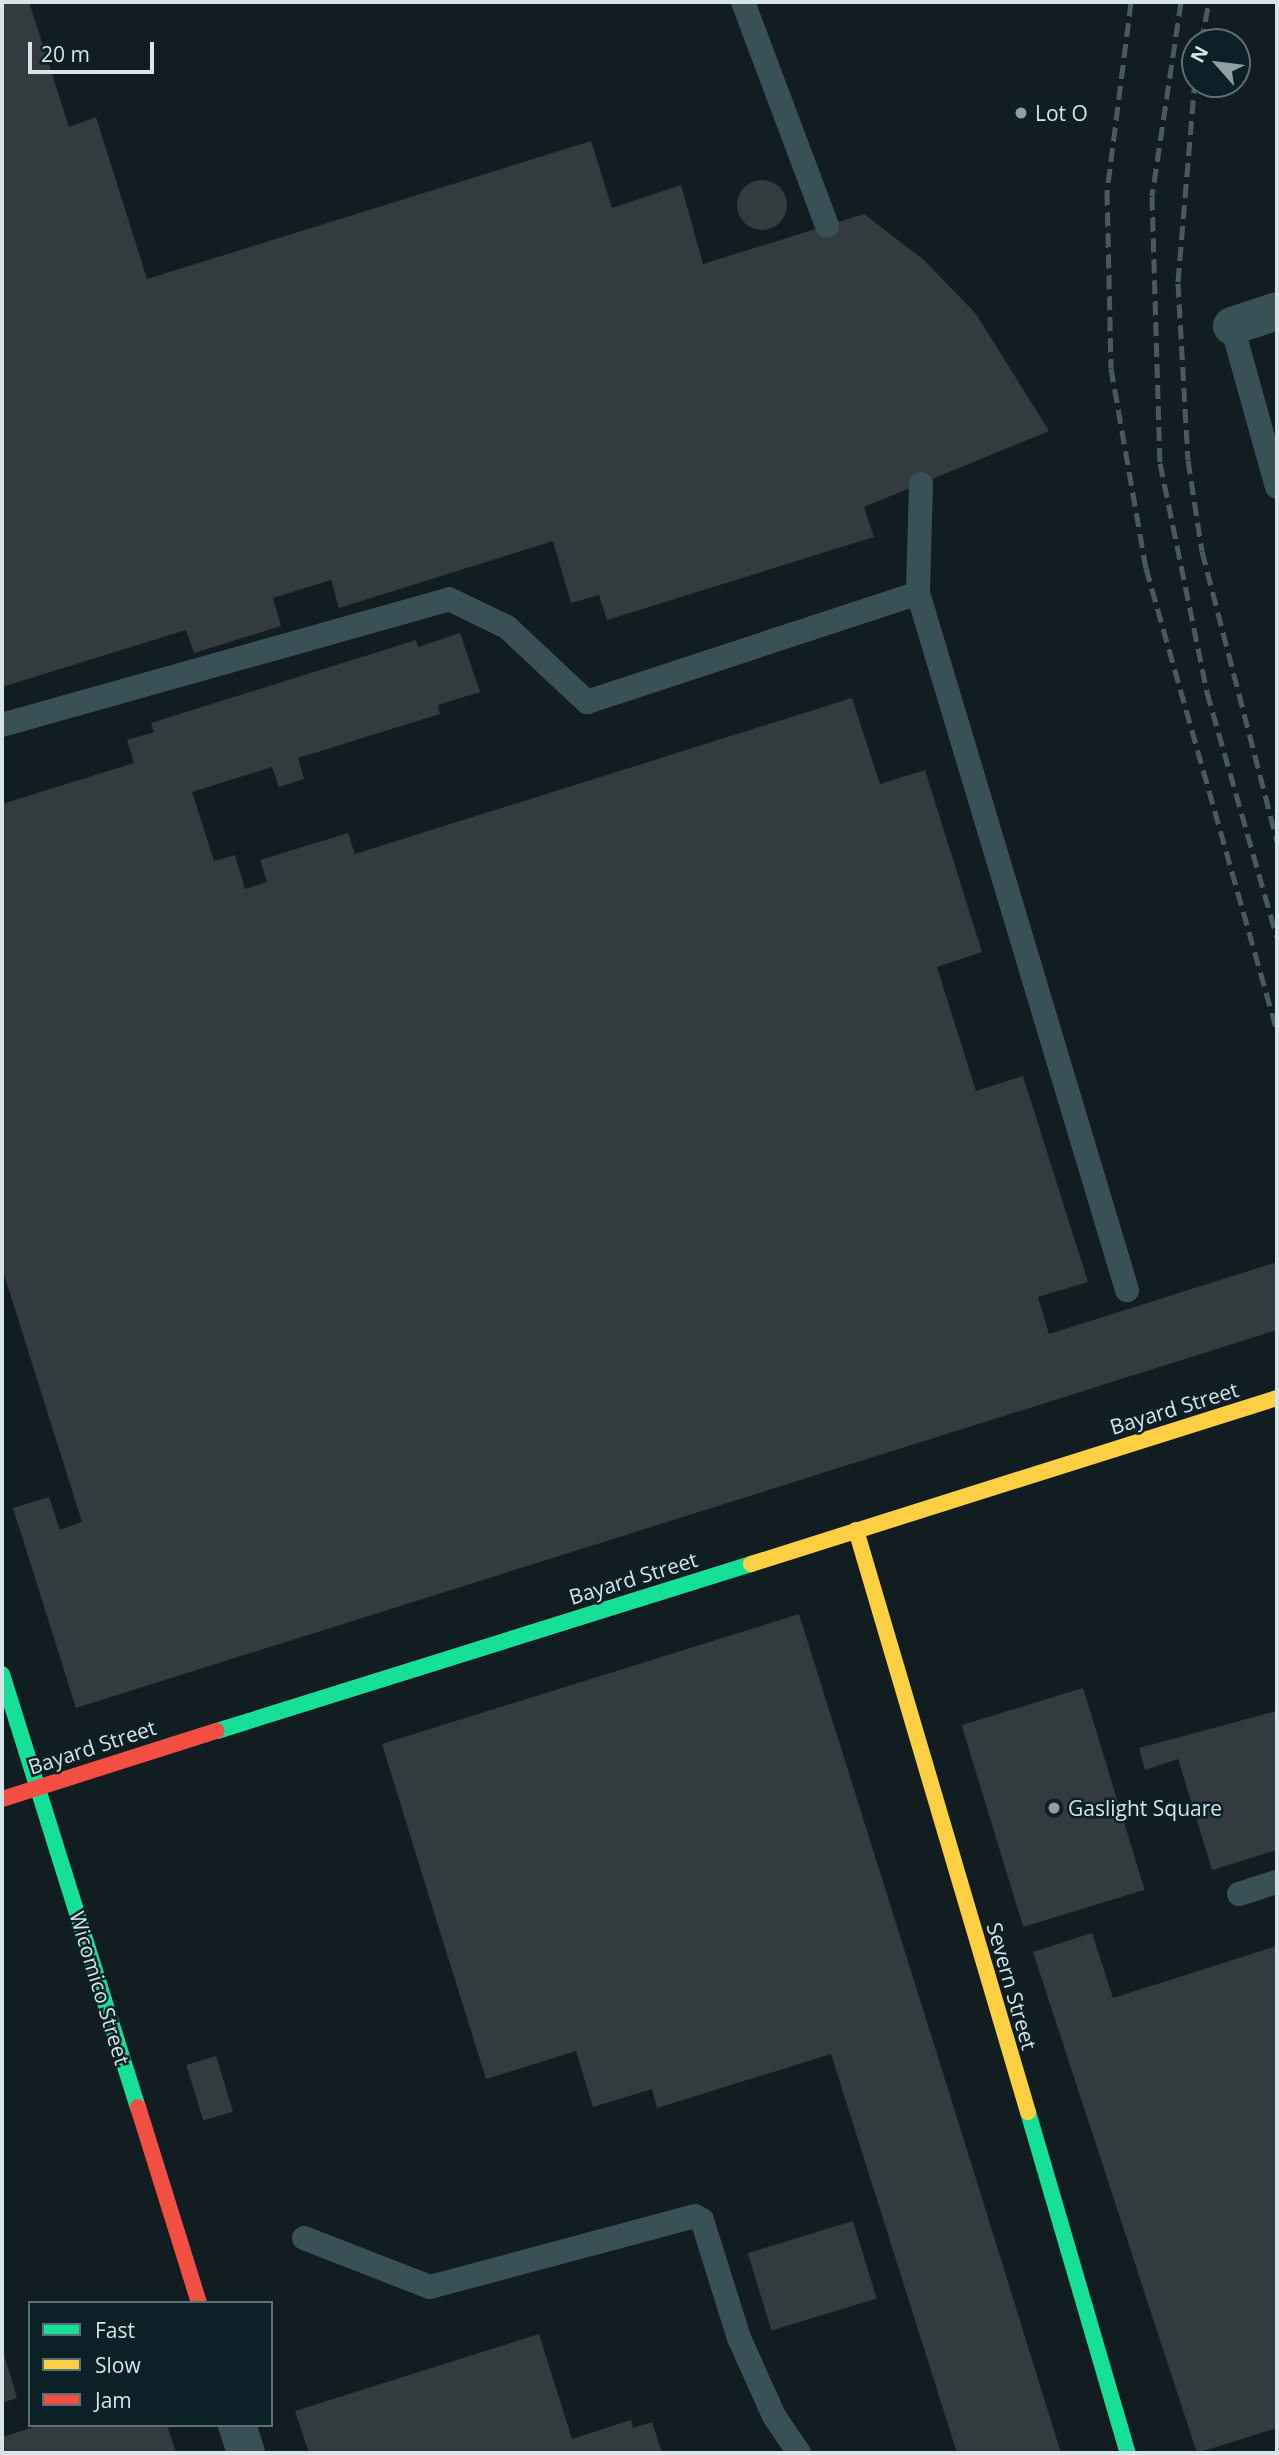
<!DOCTYPE html>
<html>
<head>
<meta charset="utf-8">
<style>
  body { margin:0 }
  #map { position:relative; width:1279px; height:2455px; overflow:hidden; background:#121d21; font-family:"Open Sans",sans-serif }
  div>[style] { position:absolute }
  [style*='--x'] { left:calc(var(--x)*1px); top:calc(var(--y)*1px); width:calc(var(--w)*1px); rotate:calc(var(--a)*1deg) }
  .building>* { inset:0; background:#333b3f; transform-origin:0 0 }
  .round { border-radius:50% }
  .lane>* { height:24px; margin:-12px; padding:0 12px; transform-origin:12px; border-radius:12px; background:#3a5057 }
  .street>* { height:38px; margin:-19px; padding:0 19px; transform-origin:19px; border-radius:19px; background:#3a5057 }
  .fast>* { height:16px; margin:-8px; padding:0 8px; transform-origin:8px; border-radius:8px; background:#16e098 }
  .slow>* { height:16px; margin:-8px; padding:0 8px; transform-origin:8px; border-radius:8px; background:#ffcf43 }
  .jam>* { height:16px; margin:-8px; padding:0 8px; transform-origin:8px; border-radius:8px; background:#f24e42 }
  .rail>* { height:5px; margin-top:-2.5px; transform-origin:0; background:repeating-linear-gradient(90deg,#4a595d 0 14px,transparent 0 21px) }
  .dots>* { width:19px; height:19px; translate:-50% -50%; box-sizing:border-box; border:4px solid #0c2027; border-radius:50% }
  span { translate:-50% -50%; white-space:nowrap; text-align:center; line-height:1.15; -webkit-text-stroke:5px #0c2027; paint-order:stroke }
  .poi-label { font-size:21px; color:#d7e4e8 }
  .left { translate:0 -50%; text-align:left }
  .street-label { font-size:21px; color:#d7e4e8 }
  .frame { position:absolute; inset:0; border:4px solid #d7e4e8; pointer-events:none }
  .legend { position:absolute; left:28px; top:2301px; width:245px; height:126px; box-sizing:border-box; background:#0c2027; border:2px solid #5d6e74; margin:0; padding:9px 12px; list-style:none; font-size:21px; color:#d7e4e8 }
  .legend li { display:flex; align-items:center; gap:14px; height:35px }
  .legend b { width:35px; border:2px solid #5d6e74 }
  .north { position:absolute; left:1181px; top:28px; width:70px; height:70px; box-sizing:border-box; background:#0c2027; border:2px solid #5d6e74; border-radius:50%; rotate:298deg; font-size:19px; font-weight:700; line-height:28px; text-align:center; color:#d7e4e8 }
  .north::after { content:''; display:block; margin:auto; width:24px; height:32px; background:#929ea2; clip-path:polygon(50% 0,100% 100%,50% 72%,0 100%) }
  .scale { position:absolute; left:28px; top:42px; width:126px; height:32px; box-sizing:border-box; border:4px solid #d7e4e8; border-top:0; padding-left:9px; font-size:21px; line-height:24px; white-space:nowrap; color:#d7e4e8; -webkit-text-stroke:5px #0c2027; paint-order:stroke }
</style>
</head>
<body>
<div id="map">
  <div class="building">
    <div style="clip-path:polygon(2px 2px,29px 2px,69px 127px,96px 117px,147px 279px,591px 141px,612px 208px,681px 185px,703px 264px,864px 214px,924px 260px,976px 314px,1049px 431px,864px 507px,874px 537px,607px 620px,599px 595px,571px 603px,553px 541px,339px 608px,331px 580px,273px 598px,281px 626px,194px 653px,186px 630px,2px 687px)"></div>
    <div class="round" style="left:737px;top:180px;width:50px;height:50px"></div>
    <div style="clip-path:polygon(460px 633px,480px 692px,438px 705px,440px 714px,298px 758px,304px 779px,279px 787px,272px 767px,192px 792px,214px 861px,235px 855px,245px 889px,267px 882px,260px 860px,348px 833px,355px 854px,852px 698px,880px 784px,925px 770px,982px 952px,937px 967px,976px 1091px,1023px 1076px,1088px 1282px,1038px 1297px,1049px 1334px,1277px 1262px,1277px 1330px,76px 1708px,13px 1508px,49px 1497px,60px 1530px,82px 1522px,2px 1268px,2px 804px,134px 763px,127px 740px,154px 732px,151px 723px,416px 640px,418px 647px)"></div>
    <div style="clip-path:polygon(799px 1614px,959px 2124px,1061px 2453px,957px 2453px,831px 2054px,657px 2108px,652px 2089px,593px 2107px,576px 2051px,486px 2079px,427px 1890px,382px 1744px)"></div>
    <div style="left:1083px;top:1688px;width:211px;height:127px;rotate:73deg"></div>
    <div style="clip-path:polygon(1277px 1711px,1277px 1850px,1212px 1870px,1178px 1759px,1145px 1770px,1139px 1748px)"></div>
    <div style="clip-path:polygon(1092px 1933px,1113px 1998px,1277px 1946px,1277px 2428px,1197px 2453px,1033px 1952px)"></div>
    <div style="left:216px;top:2056px;width:58px;height:31px;rotate:73deg"></div>
    <div style="left:853px;top:2221px;width:81px;height:110px;rotate:73deg"></div>
    <div style="clip-path:polygon(539px 2334px,572px 2439px,631px 2420px,633px 2428px,652px 2422px,662px 2453px,309px 2453px,295px 2411px)"></div>
    <div style="clip-path:polygon(2px 2348px,17px 2398px,2px 2403px)"></div>
    <div style="clip-path:polygon(41px 2425px,167px 2425px,176px 2453px,2px 2453px,2px 2437px)"></div>
  </div>
  <div class="lane">
    <div style="--x:743;--y:2;--w:239;--a:69.4"></div>
    <div style="--x:1232;--y:326;--w:167;--a:74.4"></div>
    <div style="--x:921;--y:484;--w:109;--a:91.6"></div>
    <div style="--x:918;--y:593;--w:728;--a:73.31"></div>
    <div style="--x:2;--y:725;--w:464;--a:-15.7"></div>
    <div style="--x:449;--y:599;--w:64;--a:25.8"></div>
    <div style="--x:507;--y:627;--w:110;--a:43.2"></div>
    <div style="--x:587;--y:702;--w:348;--a:-18.2"></div>
    <div style="--x:1239;--y:1894;--w:40;--a:-18"></div>
    <div style="--x:304;--y:2238;--w:135;--a:21.3"></div>
    <div style="--x:430;--y:2287;--w:274;--a:-15"></div>
    <div style="--x:695;--y:2216;--w:8;--a:30"></div>
    <div style="--x:702;--y:2220;--w:124;--a:72.6"></div>
    <div style="--x:739;--y:2338;--w:85;--a:65.8"></div>
    <div style="--x:774;--y:2416;--w:45;--a:56"></div>
  </div>
  <div class="street">
    <div style="--x:1232;--y:326;--w:47;--a:-18.4"></div>
    <div style="--x:237;--y:2425;--w:29;--a:72"></div>
  </div>
  <div class="fast">
    <div style="--x:2;--y:1674;--w:454;--a:72.6"></div>
    <div style="--x:217;--y:1731;--w:560;--a:-17.37"></div>
    <div style="--x:1028;--y:2112;--w:355;--a:73.7"></div>
  </div>
  <div class="slow">
    <div style="--x:856;--y:1530;--w:607;--a:73.54"></div>
    <div style="--x:751;--y:1564;--w:552;--a:-17.52"></div>
  </div>
  <div class="jam">
    <div style="--x:2;--y:1799;--w:225;--a:-17.6"></div>
    <div style="--x:138;--y:2107;--w:205;--a:72.7"></div>
  </div>
  <div class="rail">
    <div style="--x:1131;--y:2;--w:191;--a:97.2"></div>
    <div style="--x:1107;--y:191;--w:177;--a:88.7"></div>
    <div style="--x:1111;--y:368;--w:203;--a:80.1"></div>
    <div style="--x:1146;--y:568;--w:482;--a:74.2"></div>
    <div style="--x:1181;--y:2;--w:196;--a:98.5"></div>
    <div style="--x:1152;--y:196;--w:267;--a:88.3"></div>
    <div style="--x:1160;--y:463;--w:234;--a:78.4"></div>
    <div style="--x:1207;--y:692;--w:255;--a:74.1"></div>
    <div style="--x:1201;--y:42;--w:41;--a:-78.7"></div>
    <div style="--x:1195;--y:79;--w:205;--a:94.8"></div>
    <div style="--x:1178;--y:283;--w:177;--a:86.8"></div>
    <div style="--x:1188;--y:460;--w:92;--a:81.3"></div>
    <div style="--x:1202;--y:551;--w:301;--a:75.5"></div>
  </div>
  <div class="dots">
    <div style="left:1021px;top:113px;background:#929ea2"></div>
    <div style="left:1054px;top:1808px;background:#929ea2"></div>
  </div>
  <div class="poi-label">
    <span class="left" style="left:1035px;top:113px">Lot O</span>
    <span class="left" style="left:1068px;top:1808px">Gaslight Square</span>
  </div>
  <div class="street-label">
    <span style="left:1174px;top:1408px;rotate:-17deg">Bayard Street</span>
    <span style="left:633px;top:1578px;rotate:-17deg">Bayard Street</span>
    <span style="left:92px;top:1747px;rotate:-18deg">Bayard Street</span>
    <span style="left:1012px;top:1986px;rotate:74deg">Severn Street</span>
    <span style="left:100px;top:1988px;rotate:73deg">Wicomico Street</span>
  </div>
  <div class="frame"></div>
  <ul class="legend">
  <li><b style="height:9px;background:#16e098"></b>Fast</li>
  <li><b style="height:9px;background:#ffcf43"></b>Slow</li>
  <li><b style="height:9px;background:#f24e42"></b>Jam</li>
  </ul>
  <div class="north">N</div>
  <div class="scale">20 m</div>
</div>
</body>
</html>
